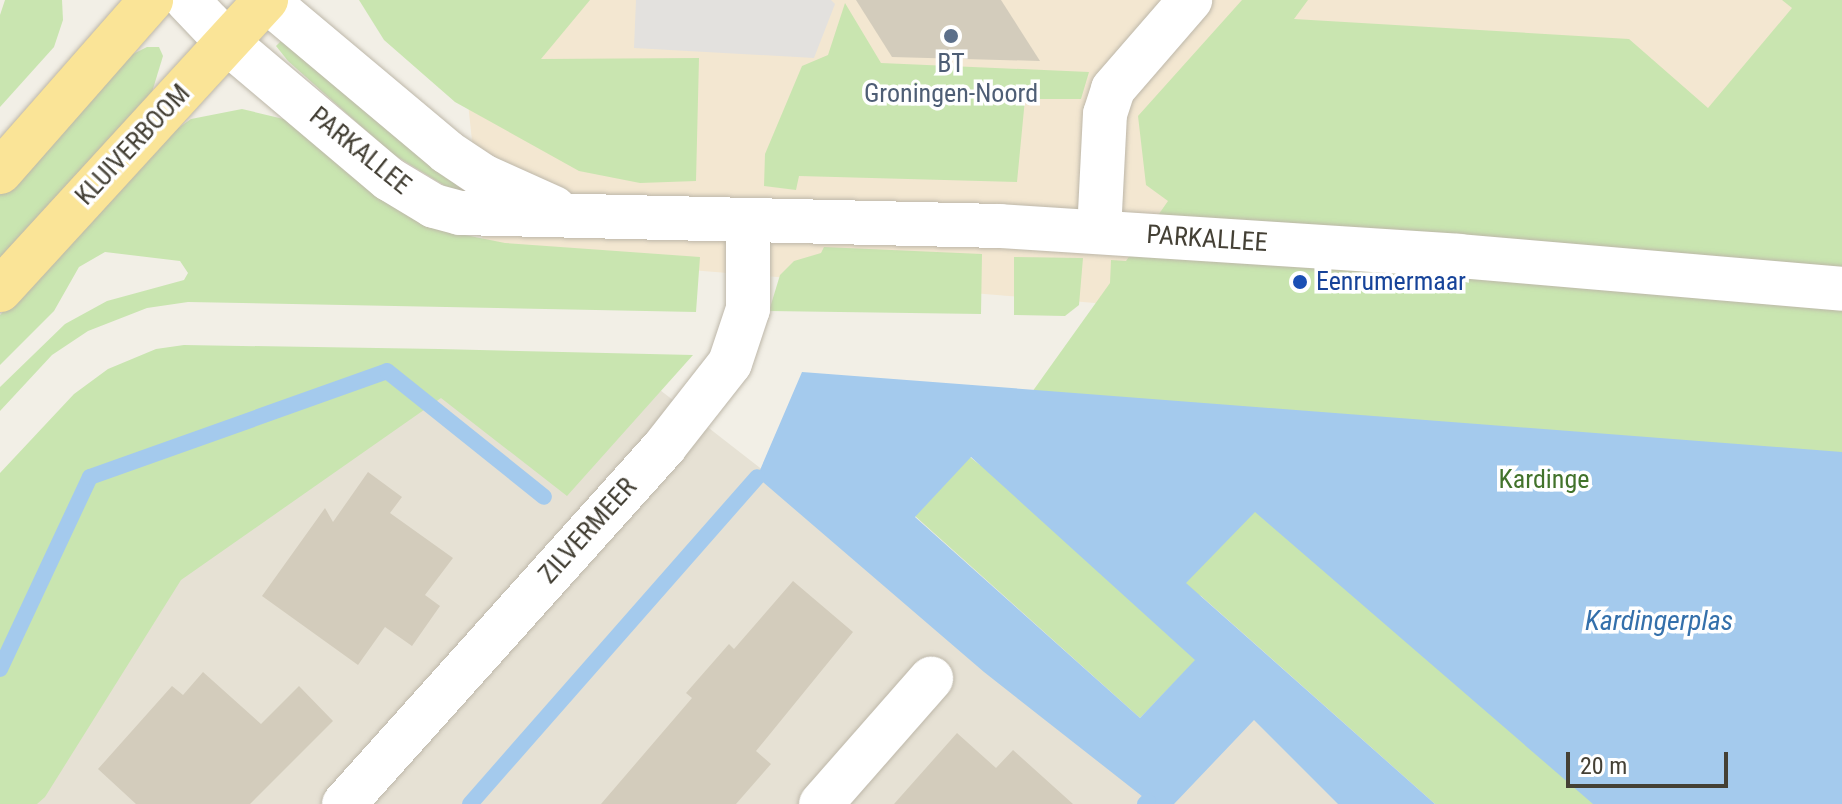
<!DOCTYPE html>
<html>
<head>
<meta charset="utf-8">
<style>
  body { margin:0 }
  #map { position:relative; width:1842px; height:804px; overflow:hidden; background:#f2efe6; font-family:"Roboto Condensed",sans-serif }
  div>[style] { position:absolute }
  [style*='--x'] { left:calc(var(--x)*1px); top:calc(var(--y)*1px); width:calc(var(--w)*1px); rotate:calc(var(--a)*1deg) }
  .residential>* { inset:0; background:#e6e1d4 }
  .commercial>* { inset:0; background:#f3e7d1 }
  .green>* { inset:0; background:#c9e5b0 }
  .parking>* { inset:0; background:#e3e1de }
  .water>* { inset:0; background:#a4caed }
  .stream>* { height:16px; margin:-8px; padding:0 8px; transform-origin:8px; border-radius:8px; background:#a4caed }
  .building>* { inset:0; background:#d3ccbc }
  .roads { filter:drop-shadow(0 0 2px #bdb7a9) drop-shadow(0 0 2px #bdb7a9) }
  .minor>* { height:44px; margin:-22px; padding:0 22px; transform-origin:22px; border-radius:22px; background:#fff }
  .major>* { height:44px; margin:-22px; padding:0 22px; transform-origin:22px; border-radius:22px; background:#fae497 }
  .dots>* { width:22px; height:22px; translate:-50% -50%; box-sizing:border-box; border:4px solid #fff; border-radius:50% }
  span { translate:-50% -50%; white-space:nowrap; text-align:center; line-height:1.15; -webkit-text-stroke:7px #fff; paint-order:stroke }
  .service-label { font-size:26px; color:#4e5e75 }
  .street-label { font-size:26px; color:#444035 }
  .transit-label { font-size:26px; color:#164399 }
  .left { translate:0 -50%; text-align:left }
  .park-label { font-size:26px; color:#42732b }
  .water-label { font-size:28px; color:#3470ab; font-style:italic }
  .scale { position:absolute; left:1566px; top:752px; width:162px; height:36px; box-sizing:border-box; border:4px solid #444035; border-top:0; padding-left:10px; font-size:24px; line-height:28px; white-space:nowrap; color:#444035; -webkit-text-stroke:6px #fff; paint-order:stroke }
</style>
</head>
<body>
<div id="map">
  <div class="residential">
    <div style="clip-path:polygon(451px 375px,651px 383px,1164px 783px,1247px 688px,1372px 804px,0 804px,0 777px,154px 523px)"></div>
  </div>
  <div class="commercial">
    <div style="clip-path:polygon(457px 0,1842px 0,1842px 364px,484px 253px)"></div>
  </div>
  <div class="green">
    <div style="clip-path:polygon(5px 0,62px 0,63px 20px,54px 47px,0 107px,0 15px)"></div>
    <div style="clip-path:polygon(359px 0,590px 0,541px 59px,699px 58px,696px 181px,640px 183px,579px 171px,455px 102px,384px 40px)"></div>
    <div style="clip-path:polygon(1242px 0,1308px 0,1294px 19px,1629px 39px,1708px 108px,1792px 8px,1782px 0,1842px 0,1842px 804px,1435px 804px,1201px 596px,1071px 546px,1196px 660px,1140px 718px,915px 516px,970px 457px,980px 465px,1110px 283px,1111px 260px,1126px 261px,1168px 201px,1146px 185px,1138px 116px)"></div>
    <div style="clip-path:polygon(845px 3px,881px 63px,1089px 72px,1081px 99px,1025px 99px,1017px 182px,799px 176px,796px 190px,764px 186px,765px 154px,802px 66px,828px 55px)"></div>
    <div style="clip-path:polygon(281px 41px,474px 187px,460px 195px,391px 153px,288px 61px,276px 46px)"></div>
    <div style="clip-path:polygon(147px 47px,159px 47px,163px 56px,149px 102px,0 268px,0 195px,98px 83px,119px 61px)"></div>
    <div style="clip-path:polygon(242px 109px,292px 121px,440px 230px,505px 243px,700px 257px,696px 312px,188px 302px,147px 308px,88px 331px,52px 355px,0 411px,0 387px,65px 324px,107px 301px,184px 280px,188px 273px,180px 261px,105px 252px,79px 267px,54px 311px,0 365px,0 315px,156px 144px,191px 119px)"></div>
    <div style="clip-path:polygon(824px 247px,982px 254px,981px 314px,769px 311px,780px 275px,794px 261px,821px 253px)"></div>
    <div style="clip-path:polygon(1014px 257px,1083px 258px,1079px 305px,1065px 316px,1014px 315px)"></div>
    <div style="clip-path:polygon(184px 345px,439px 349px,693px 355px,567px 496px,441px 398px,181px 580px,45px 797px,37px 804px,0 804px,0 473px,74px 394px,108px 369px,156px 349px)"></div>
  </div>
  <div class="parking">
    <div style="clip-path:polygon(636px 0,831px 0,835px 4px,814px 58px,634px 48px)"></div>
  </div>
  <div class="water">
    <div style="clip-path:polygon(evenodd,802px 372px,1842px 452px,1842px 804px,1593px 804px,1255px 512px,1186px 583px,1435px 804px,1338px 804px,1254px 720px,1174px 804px,1152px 804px,984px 672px,757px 477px,802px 372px,971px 457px,1195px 660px,1140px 718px,915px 517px,971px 457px)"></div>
  </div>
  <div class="stream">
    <div style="--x:0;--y:669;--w:212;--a:-64.9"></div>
    <div style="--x:90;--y:477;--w:315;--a:-19.6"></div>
    <div style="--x:387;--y:371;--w:201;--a:38.7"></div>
    <div style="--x:470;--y:804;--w:435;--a:-48.7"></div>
    <div style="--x:1145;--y:804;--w:4;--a:-45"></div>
  </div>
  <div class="building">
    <div style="clip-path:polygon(856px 0,1001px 0,1040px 61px,892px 57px)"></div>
    <div style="clip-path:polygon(368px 472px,402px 497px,390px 513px,453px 558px,425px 595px,440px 606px,412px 646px,385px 627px,358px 665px,262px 596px,325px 508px,333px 522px)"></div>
    <div style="clip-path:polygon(793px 581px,853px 632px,756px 751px,771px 764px,736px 804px,601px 804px,692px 698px,686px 693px,729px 644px,734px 649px)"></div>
    <div style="clip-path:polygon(203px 672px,261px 724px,299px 686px,333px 721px,250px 804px,136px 804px,98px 769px,172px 686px,183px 695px)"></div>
    <div style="clip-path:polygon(957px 733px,996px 768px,1013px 750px,1073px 804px,894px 804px)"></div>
  </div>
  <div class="roads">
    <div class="minor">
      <div style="--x:187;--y:0;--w:59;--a:46.4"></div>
      <div style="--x:228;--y:43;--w:211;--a:40.2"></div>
      <div style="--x:389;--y:179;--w:52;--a:31"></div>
      <div style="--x:434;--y:206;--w:27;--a:15"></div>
      <div style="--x:460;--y:213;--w:540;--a:1.38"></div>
      <div style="--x:1000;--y:226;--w:460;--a:3.7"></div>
      <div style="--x:1459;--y:256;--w:384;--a:4.9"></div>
      <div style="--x:266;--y:0;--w:236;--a:40"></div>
      <div style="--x:447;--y:152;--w:43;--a:33.7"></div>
      <div style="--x:483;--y:176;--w:78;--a:24.3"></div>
      <div style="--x:1099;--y:232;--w:118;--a:-87.1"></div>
      <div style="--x:1105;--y:114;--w:26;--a:-72"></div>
      <div style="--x:1113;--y:89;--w:118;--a:-49.1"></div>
      <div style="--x:344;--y:804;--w:481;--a:-48.1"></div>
      <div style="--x:665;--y:446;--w:105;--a:-51.9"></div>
      <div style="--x:730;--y:363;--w:57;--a:-71.6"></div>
      <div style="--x:748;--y:309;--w:89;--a:-90"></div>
      <div style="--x:821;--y:804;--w:167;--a:-48.7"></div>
    </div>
    <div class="major">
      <div style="--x:0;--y:172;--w:229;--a:-48.7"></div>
      <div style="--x:0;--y:290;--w:394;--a:-47.5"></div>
    </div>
  </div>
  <div class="dots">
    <div style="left:951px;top:36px;background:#5c6f8a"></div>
    <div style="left:1300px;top:282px;background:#1a4fb4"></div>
  </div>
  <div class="service-label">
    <span style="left:951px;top:79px">BT<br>Groningen-Noord</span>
  </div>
  <div class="street-label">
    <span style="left:133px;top:145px;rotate:-47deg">KLUIVERBOOM</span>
    <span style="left:360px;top:151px;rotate:39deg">PARKALLEE</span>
    <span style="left:1207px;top:239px;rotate:4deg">PARKALLEE</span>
    <span style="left:588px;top:531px;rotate:-48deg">ZILVERMEER</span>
  </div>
  <div class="transit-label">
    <span class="left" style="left:1316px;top:282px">Eenrumermaar</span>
  </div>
  <div class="park-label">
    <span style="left:1544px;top:480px">Kardinge</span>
  </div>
  <div class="water-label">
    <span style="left:1659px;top:621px">Kardingerplas</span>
  </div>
  <div class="scale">20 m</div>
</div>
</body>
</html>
